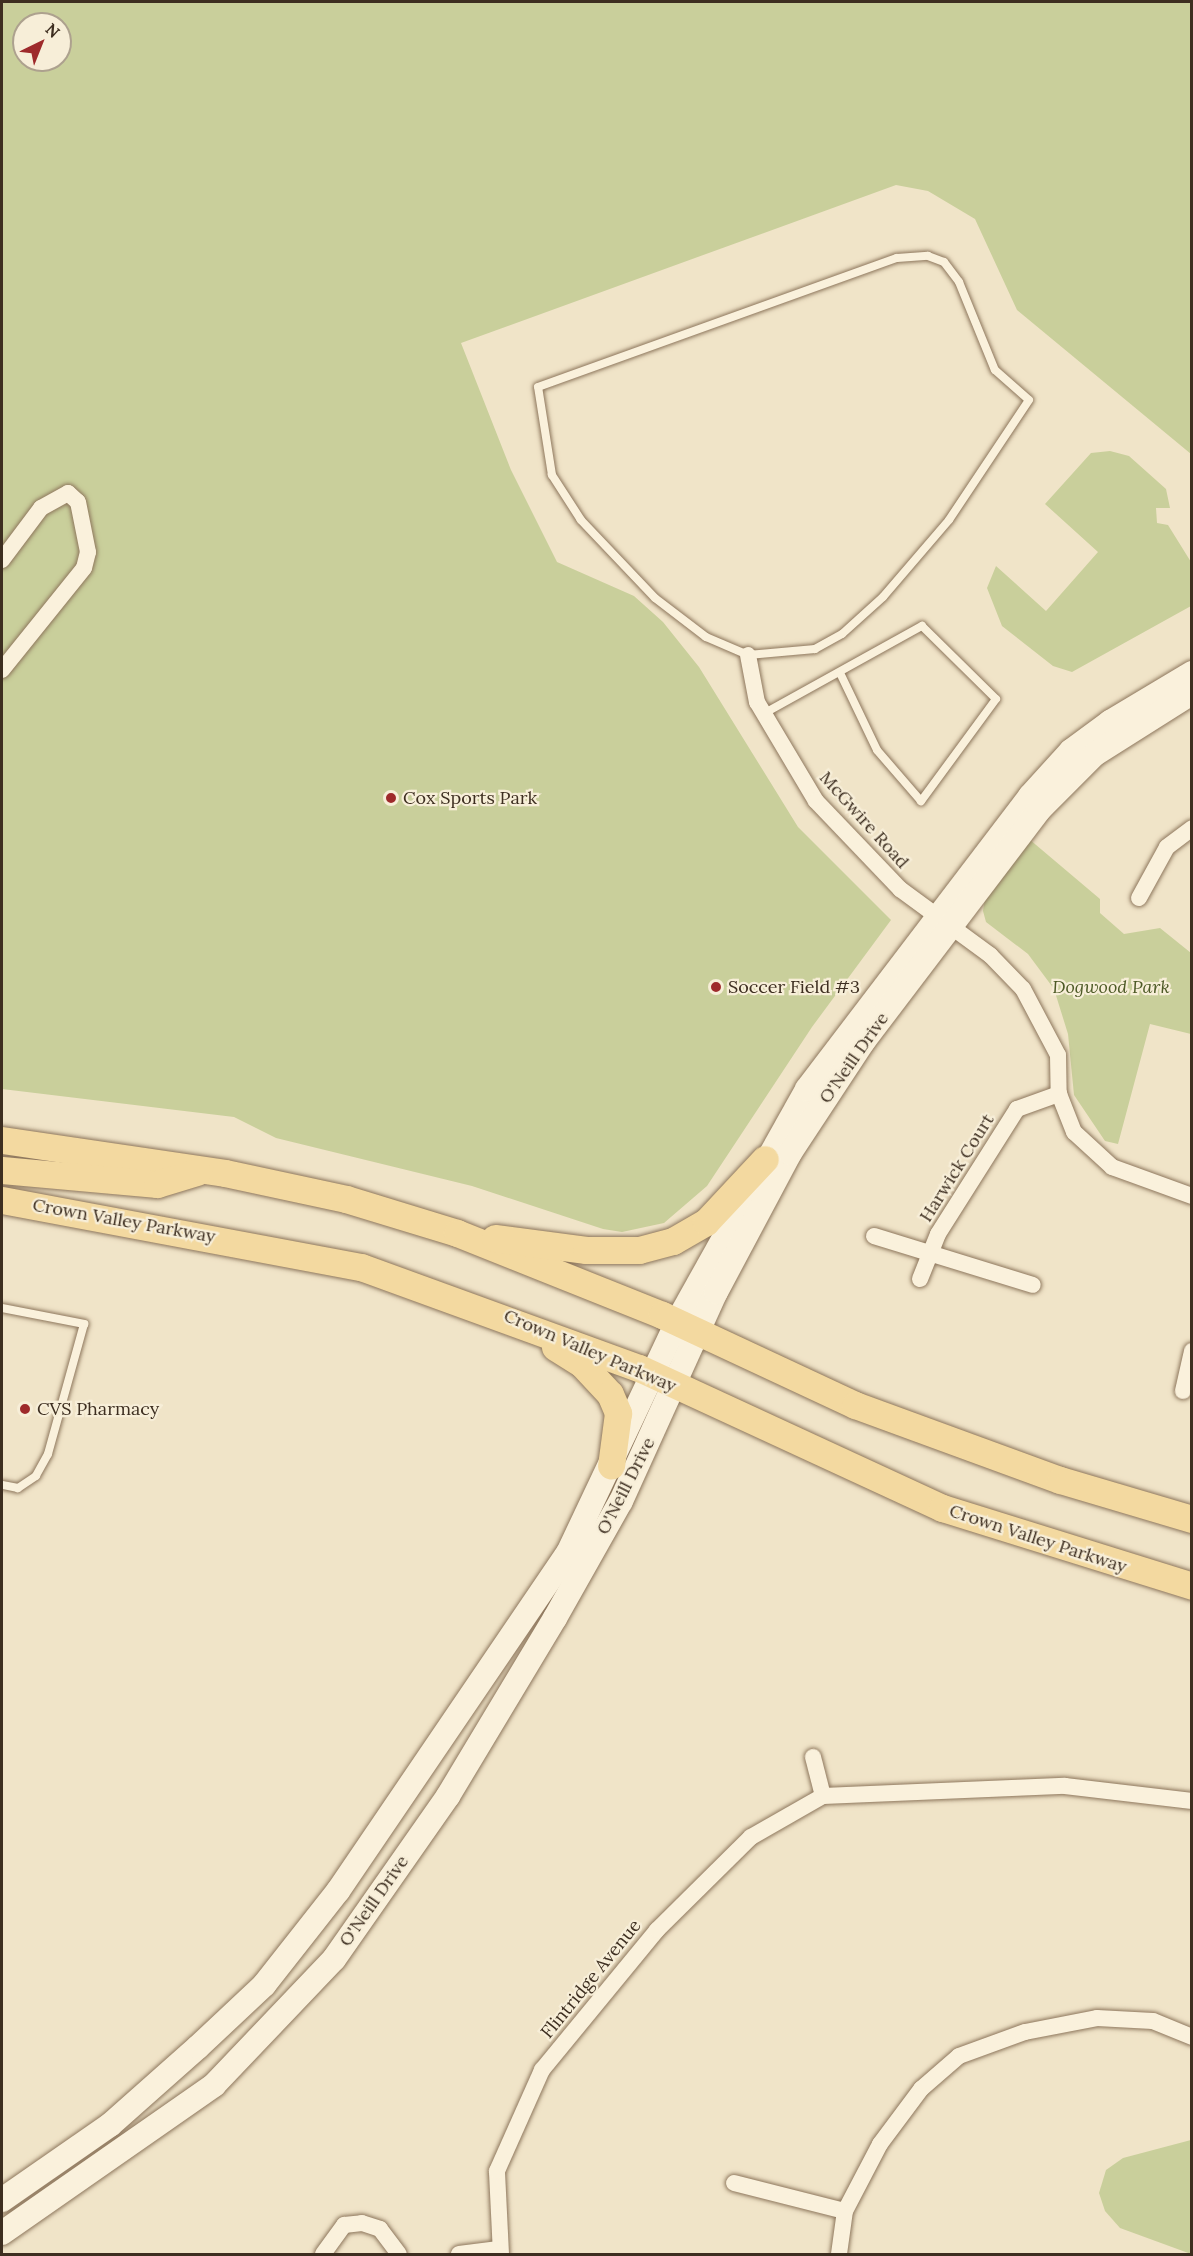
<!DOCTYPE html>
<html>
<head>
<meta charset="utf-8">
<style>
  body { margin:0 }
  #map { position:relative; width:1193px; height:2256px; overflow:hidden; background:#f0e4c8; font-family:Lora,serif }
  div>[style] { position:absolute }
  [style*='--x'] { left:calc(var(--x)*1px); top:calc(var(--y)*1px); width:calc(var(--w)*1px); rotate:calc(var(--a)*1deg) }
  .green>* { inset:0; background:#c9cf9b }
  .roads { filter:drop-shadow(0 0 2px #8d765c) drop-shadow(0 0 2px #8d765c) }
  .service>* { height:8px; margin:-4px; padding:0 4px; transform-origin:4px; border-radius:4px; background:#faf1dc }
  .minor>* { height:16px; margin:-8px; padding:0 8px; transform-origin:8px; border-radius:8px; background:#faf1dc }
  .secondary>* { height:24px; margin:-12px; padding:0 12px; transform-origin:12px; border-radius:12px; background:#faf1dc }
  .primary>* { height:27px; margin:-13.5px; padding:0 13.5px; transform-origin:13.5px; border-radius:13.5px; background:#f3d9a0 }
  .dots>* { width:16px; height:16px; translate:-50% -50%; box-sizing:border-box; border:3px solid #f7eed8; border-radius:50% }
  span { translate:-50% -50%; white-space:nowrap; text-align:center; line-height:1.15; -webkit-text-stroke:4.5px #f7eed8; paint-order:stroke }
  .poi-label { font-size:18px; color:#3d2e20 }
  .left { translate:0 -50%; text-align:left }
  .street-label { font-size:18px; color:#3d2e20 }
  .park-label { font-size:18px; color:#4d5a26; font-style:italic }
  .frame { position:absolute; inset:0; border:3px solid #3d2e20; pointer-events:none }
  .north { position:absolute; left:12px; top:12px; width:60px; height:60px; box-sizing:border-box; background:#f7eed8; border:2px solid #ada18e; border-radius:50%; rotate:43deg; font-size:16px; font-weight:700; line-height:24px; text-align:center; color:#3d2e20 }
  .north::after { content:''; display:block; margin:auto; width:21px; height:27px; background:#9e2a2b; clip-path:polygon(50% 0,100% 100%,50% 72%,0 100%) }
</style>
</head>
<body>
<div id="map">
  <div class="green">
    <div style="clip-path:polygon(evenodd,2px 2px,1191px 2px,1191px 454px,1017px 310px,975px 219px,928px 191px,896px 185px,461px 343px,511px 470px,557px 562px,634px 596px,663px 622px,699px 667px,798px 827px,891px 920px,812px 1027px,707px 1186px,664px 1223px,622px 1232px,603px 1229px,472px 1186px,276px 1138px,234px 1117px,2px 1089px,2px 2px,24px 24px,60px 24px,60px 60px,24px 60px,24px 24px)"></div>
    <div style="clip-path:polygon(1110px 451px,1129px 456px,1166px 489px,1170px 508px,1156px 508px,1157px 523px,1168px 525px,1191px 562px,1191px 606px,1072px 672px,1053px 666px,1002px 626px,987px 588px,996px 566px,1046px 611px,1098px 552px,1045px 504px,1091px 453px)"></div>
    <div style="clip-path:polygon(1029px 839px,1100px 899px,1100px 913px,1124px 934px,1160px 928px,1191px 953px,1191px 1034px,1150px 1024px,1118px 1144px,1105px 1141px,1074px 1095px,1068px 1034px,1054px 989px,1028px 954px,986px 922px,983px 911px,985px 898px)"></div>
    <div style="clip-path:polygon(1191px 2140px,1192px 2140px,1191px 2254px,1120px 2228px,1105px 2211px,1099px 2193px,1106px 2170px,1123px 2158px)"></div>
  </div>
  <div class="roads">
    <div class="service">
      <div style="--x:928;--y:256;--w:17;--a:21"></div>
      <div style="--x:944;--y:262;--w:25;--a:53"></div>
      <div style="--x:959;--y:282;--w:95;--a:67.8"></div>
      <div style="--x:995;--y:370;--w:45;--a:41.4"></div>
      <div style="--x:1029;--y:400;--w:144;--a:123.7"></div>
      <div style="--x:949;--y:520;--w:101;--a:130.6"></div>
      <div style="--x:883;--y:597;--w:55;--a:137.9"></div>
      <div style="--x:842;--y:634;--w:31;--a:151"></div>
      <div style="--x:815;--y:649;--w:67;--a:174.9"></div>
      <div style="--x:748;--y:655;--w:46;--a:-156.8"></div>
      <div style="--x:706;--y:637;--w:64;--a:-142.6"></div>
      <div style="--x:655;--y:598;--w:108;--a:-133.5"></div>
      <div style="--x:581;--y:520;--w:54;--a:-122.8"></div>
      <div style="--x:552;--y:475;--w:89;--a:-99"></div>
      <div style="--x:538;--y:387;--w:381;--a:-19.8"></div>
      <div style="--x:897;--y:258;--w:31;--a:-4"></div>
      <div style="--x:763;--y:714;--w:182;--a:-29"></div>
      <div style="--x:922;--y:626;--w:104;--a:44.6"></div>
      <div style="--x:996;--y:699;--w:127;--a:126.3"></div>
      <div style="--x:921;--y:801;--w:67;--a:-130.8"></div>
      <div style="--x:877;--y:750;--w:83;--a:-115.6"></div>
      <div style="--x:2;--y:1308;--w:84;--a:11"></div>
      <div style="--x:84;--y:1324;--w:135;--a:105.5"></div>
      <div style="--x:48;--y:1454;--w:25;--a:119"></div>
      <div style="--x:36;--y:1476;--w:22;--a:146"></div>
      <div style="--x:18;--y:1488;--w:16;--a:-169"></div>
    </div>
    <div class="minor">
      <div style="--x:2;--y:560;--w:65;--a:-53.1"></div>
      <div style="--x:41;--y:508;--w:31;--a:-29"></div>
      <div style="--x:68;--y:493;--w:13;--a:42"></div>
      <div style="--x:78;--y:502;--w:51;--a:78.7"></div>
      <div style="--x:88;--y:552;--w:16;--a:104"></div>
      <div style="--x:84;--y:568;--w:131;--a:128.8"></div>
      <div style="--x:748;--y:655;--w:48;--a:79.2"></div>
      <div style="--x:757;--y:702;--w:115;--a:59.2"></div>
      <div style="--x:816;--y:801;--w:122;--a:46.3"></div>
      <div style="--x:900;--y:889;--w:112;--a:36.3"></div>
      <div style="--x:990;--y:955;--w:47;--a:45.9"></div>
      <div style="--x:1023;--y:989;--w:75;--a:62.1"></div>
      <div style="--x:1058;--y:1055;--w:39;--a:89"></div>
      <div style="--x:1059;--y:1094;--w:41;--a:68.5"></div>
      <div style="--x:1074;--y:1132;--w:52;--a:42.6"></div>
      <div style="--x:1112;--y:1167;--w:85;--a:19.9"></div>
      <div style="--x:1139;--y:898;--w:58;--a:-61.2"></div>
      <div style="--x:1167;--y:847;--w:31;--a:-37"></div>
      <div style="--x:874;--y:1236;--w:166;--a:17.1"></div>
      <div style="--x:920;--y:1279;--w:48;--a:-68.2"></div>
      <div style="--x:938;--y:1234;--w:148;--a:-57.7"></div>
      <div style="--x:1017;--y:1109;--w:45;--a:-19.7"></div>
      <div style="--x:1183;--y:1391;--w:41;--a:-77.3"></div>
      <div style="--x:813;--y:1757;--w:40;--a:75.6"></div>
      <div style="--x:734;--y:2183;--w:114;--a:14.2"></div>
      <div style="--x:323;--y:2254;--w:36;--a:-54"></div>
      <div style="--x:344;--y:2225;--w:18;--a:-6"></div>
      <div style="--x:362;--y:2223;--w:19;--a:18"></div>
      <div style="--x:380;--y:2229;--w:31;--a:53"></div>
      <div style="--x:459;--y:2254;--w:40;--a:-7.1"></div>
      <div style="--x:501;--y:2254;--w:83;--a:-92.8"></div>
      <div style="--x:497;--y:2171;--w:111;--a:-66"></div>
      <div style="--x:542;--y:2070;--w:181;--a:-50.6"></div>
      <div style="--x:657;--y:1930;--w:132;--a:-44.7"></div>
      <div style="--x:751;--y:1837;--w:83;--a:-29.7"></div>
      <div style="--x:823;--y:1796;--w:242;--a:-2.4"></div>
      <div style="--x:1065;--y:1786;--w:128;--a:6.7"></div>
      <div style="--x:839;--y:2254;--w:43;--a:-82.1"></div>
      <div style="--x:845;--y:2211;--w:76;--a:-62.4"></div>
      <div style="--x:880;--y:2144;--w:69;--a:-53.3"></div>
      <div style="--x:921;--y:2089;--w:50;--a:-41"></div>
      <div style="--x:959;--y:2056;--w:70;--a:-20"></div>
      <div style="--x:1025;--y:2032;--w:73;--a:-11"></div>
      <div style="--x:1097;--y:2018;--w:56;--a:3.1"></div>
      <div style="--x:1153;--y:2021;--w:42;--a:22.3"></div>
    </div>
    <div class="secondary">
      <div style="--x:2;--y:2200;--w:131;--a:-34.8"></div>
      <div style="--x:110;--y:2125;--w:118;--a:-41.6"></div>
      <div style="--x:198;--y:2047;--w:91;--a:-43.2"></div>
      <div style="--x:264;--y:1985;--w:120;--a:-51.8"></div>
      <div style="--x:338;--y:1891;--w:409;--a:-55.8"></div>
      <div style="--x:568;--y:1553;--w:255;--a:-64.7"></div>
      <div style="--x:677;--y:1322;--w:267;--a:-60.8"></div>
      <div style="--x:807;--y:1089;--w:368;--a:-52.7"></div>
      <div style="--x:1030;--y:796;--w:61;--a:-47.7"></div>
      <div style="--x:1071;--y:751;--w:49;--a:-36.6"></div>
      <div style="--x:1110;--y:722;--w:96;--a:-30.9"></div>
      <div style="--x:2;--y:2233;--w:259;--a:-34.9"></div>
      <div style="--x:214;--y:2085;--w:174;--a:-46.4"></div>
      <div style="--x:334;--y:1959;--w:199;--a:-55"></div>
      <div style="--x:448;--y:1796;--w:208;--a:-59"></div>
      <div style="--x:555;--y:1618;--w:134;--a:-60.6"></div>
      <div style="--x:621;--y:1501;--w:230;--a:-65.6"></div>
      <div style="--x:716;--y:1292;--w:157;--a:-62"></div>
      <div style="--x:790;--y:1153;--w:133;--a:-56.7"></div>
      <div style="--x:863;--y:1042;--w:291;--a:-52.8"></div>
      <div style="--x:1039;--y:810;--w:79;--a:-45"></div>
      <div style="--x:1095;--y:754;--w:115;--a:-32.2"></div>
    </div>
    <div class="primary">
      <div style="--x:2;--y:1140;--w:225;--a:8.4"></div>
      <div style="--x:225;--y:1173;--w:124;--a:12.1"></div>
      <div style="--x:346;--y:1199;--w:116;--a:17"></div>
      <div style="--x:457;--y:1233;--w:221;--a:21.8"></div>
      <div style="--x:662;--y:1315;--w:213;--a:25"></div>
      <div style="--x:855;--y:1405;--w:218;--a:20.1"></div>
      <div style="--x:1060;--y:1480;--w:138;--a:16.5"></div>
      <div style="--x:2;--y:1170;--w:156;--a:5.2"></div>
      <div style="--x:157;--y:1184;--w:42;--a:-16.7"></div>
      <div style="--x:2;--y:1200;--w:365;--a:10.6"></div>
      <div style="--x:361;--y:1267;--w:296;--a:20"></div>
      <div style="--x:639;--y:1368;--w:334;--a:24.8"></div>
      <div style="--x:942;--y:1508;--w:262;--a:17.3"></div>
      <div style="--x:495;--y:1238;--w:92;--a:7.5"></div>
      <div style="--x:586;--y:1250;--w:53;--a:0"></div>
      <div style="--x:639;--y:1250;--w:35;--a:-15"></div>
      <div style="--x:673;--y:1241;--w:38;--a:-30"></div>
      <div style="--x:706;--y:1222;--w:86;--a:-46.9"></div>
      <div style="--x:555;--y:1347;--w:31;--a:32"></div>
      <div style="--x:581;--y:1363;--w:42;--a:46.9"></div>
      <div style="--x:610;--y:1394;--w:21;--a:67"></div>
      <div style="--x:618;--y:1413;--w:53;--a:97.5"></div>
    </div>
  </div>
  <div class="dots">
    <div style="left:391px;top:798px;background:#9e2a2b"></div>
    <div style="left:716px;top:987px;background:#9e2a2b"></div>
    <div style="left:25px;top:1409px;background:#9e2a2b"></div>
  </div>
  <div class="poi-label">
    <span class="left" style="left:403px;top:798px">Cox Sports Park</span>
    <span class="left" style="left:728px;top:987px">Soccer Field #3</span>
    <span class="left" style="left:37px;top:1409px">CVS Pharmacy</span>
  </div>
  <div class="street-label">
    <span style="left:864px;top:820px;rotate:48deg">McGwire Road</span>
    <span style="left:854px;top:1058px;rotate:-55deg">O'Neill Drive</span>
    <span style="left:957px;top:1168px;rotate:-58deg">Harwick Court</span>
    <span style="left:124px;top:1221px;rotate:10deg">Crown Valley Parkway</span>
    <span style="left:590px;top:1351px;rotate:23deg">Crown Valley Parkway</span>
    <span style="left:626px;top:1486px;rotate:-63deg">O'Neill Drive</span>
    <span style="left:1038px;top:1539px;rotate:18deg">Crown Valley Parkway</span>
    <span style="left:374px;top:1901px;rotate:-55deg">O'Neill Drive</span>
    <span style="left:591px;top:1979px;rotate:-51deg">Flintridge Avenue</span>
  </div>
  <div class="park-label">
    <span style="left:1111px;top:987px">Dogwood Park</span>
  </div>
  <div class="frame"></div>
  <div class="north">N</div>
</div>
</body>
</html>
